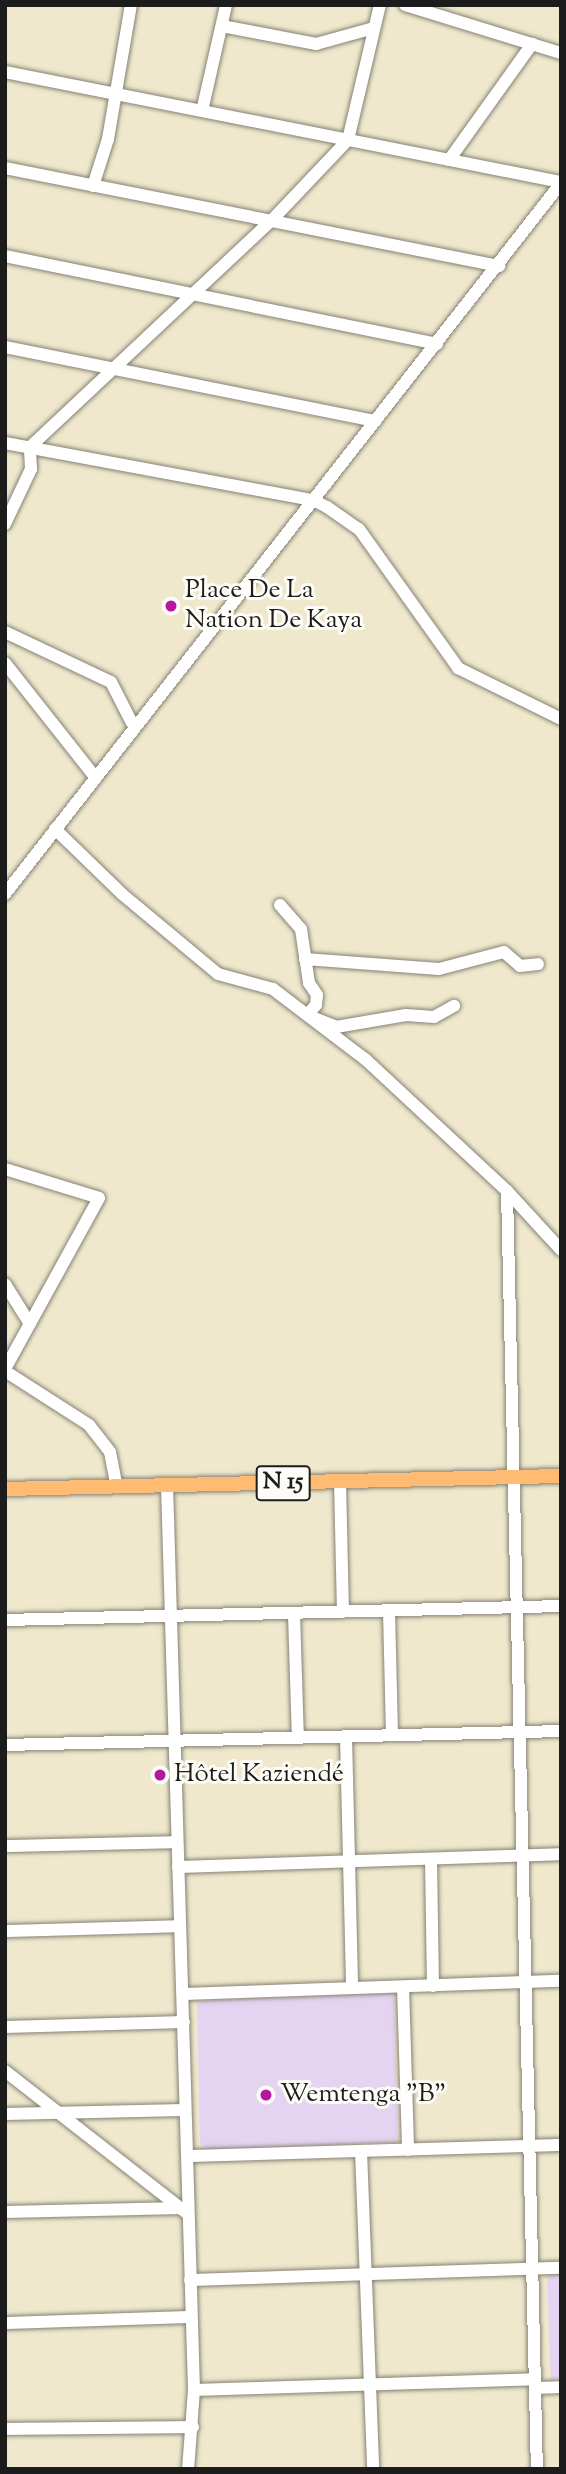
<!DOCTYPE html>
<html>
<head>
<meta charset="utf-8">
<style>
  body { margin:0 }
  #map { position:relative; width:566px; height:2474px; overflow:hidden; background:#efe8cd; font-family:"Sorts Mill Goudy",serif }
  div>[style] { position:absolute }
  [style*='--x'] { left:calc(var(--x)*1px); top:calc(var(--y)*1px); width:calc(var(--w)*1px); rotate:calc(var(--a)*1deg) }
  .built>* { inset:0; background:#e4d3f1 }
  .roads { filter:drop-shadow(0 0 2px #868274) drop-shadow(0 0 2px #868274) }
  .minor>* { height:12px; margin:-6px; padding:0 6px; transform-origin:6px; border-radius:6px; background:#fff }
  .major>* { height:14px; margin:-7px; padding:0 7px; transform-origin:7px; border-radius:7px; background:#ffbb71 }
  .dots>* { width:19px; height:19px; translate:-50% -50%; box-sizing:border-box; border:4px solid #fdfcf7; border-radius:50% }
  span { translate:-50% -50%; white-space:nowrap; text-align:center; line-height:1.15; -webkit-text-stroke:6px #fdfcf7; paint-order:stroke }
  .shield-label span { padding:2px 5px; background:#fdfcf7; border:2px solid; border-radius:5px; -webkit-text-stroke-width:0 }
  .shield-label { font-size:24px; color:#1c1c1c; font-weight:700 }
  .poi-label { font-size:26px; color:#1c1c1c }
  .left { translate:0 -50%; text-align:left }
  .frame { position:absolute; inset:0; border:7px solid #1c1c1c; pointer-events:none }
</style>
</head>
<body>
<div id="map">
  <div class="built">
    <div style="clip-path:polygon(394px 1993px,398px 2142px,206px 2150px,200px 2142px,197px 2001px)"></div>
    <div style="clip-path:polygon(561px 2275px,561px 2380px,551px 2380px,547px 2276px)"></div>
  </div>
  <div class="roads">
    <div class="minor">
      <div style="--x:405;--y:5;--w:163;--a:17.1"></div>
      <div style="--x:222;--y:26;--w:96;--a:10.8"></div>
      <div style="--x:316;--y:44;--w:60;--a:-15.4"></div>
      <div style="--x:5;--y:72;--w:567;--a:11.19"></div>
      <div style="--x:202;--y:111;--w:109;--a:-77.2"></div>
      <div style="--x:449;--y:160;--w:143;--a:-54.4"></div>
      <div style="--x:5;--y:168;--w:504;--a:11.22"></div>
      <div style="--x:93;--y:186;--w:49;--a:-72.3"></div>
      <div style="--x:108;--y:139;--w:136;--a:-80.3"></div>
      <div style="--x:5;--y:256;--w:441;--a:11.5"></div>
      <div style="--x:5;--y:347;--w:378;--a:11.3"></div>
      <div style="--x:5;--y:443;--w:313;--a:10.5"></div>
      <div style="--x:313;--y:500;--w:16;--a:27"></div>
      <div style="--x:327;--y:507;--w:39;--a:35"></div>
      <div style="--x:359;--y:529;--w:171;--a:54.5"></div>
      <div style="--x:458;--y:668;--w:115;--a:26.3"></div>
      <div style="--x:5;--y:524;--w:61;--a:-64.7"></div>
      <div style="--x:31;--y:469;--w:22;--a:-93"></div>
      <div style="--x:30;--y:447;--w:330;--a:-43.2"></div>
      <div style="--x:271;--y:221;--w:112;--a:-46.5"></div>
      <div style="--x:348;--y:140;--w:139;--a:-76.7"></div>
      <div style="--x:5;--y:632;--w:117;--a:25.3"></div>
      <div style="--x:111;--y:682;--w:46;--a:62.9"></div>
      <div style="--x:5;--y:663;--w:145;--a:51.7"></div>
      <div style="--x:55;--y:829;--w:93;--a:44.1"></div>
      <div style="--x:122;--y:894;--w:125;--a:39.8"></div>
      <div style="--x:218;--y:974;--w:57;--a:15.3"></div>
      <div style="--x:273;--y:989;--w:116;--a:37.3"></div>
      <div style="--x:365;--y:1059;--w:194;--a:42.9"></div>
      <div style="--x:507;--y:1191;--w:80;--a:47.5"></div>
      <div style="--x:5;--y:894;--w:903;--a:-51.97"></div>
      <div style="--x:280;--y:905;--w:32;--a:49"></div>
      <div style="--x:301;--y:929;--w:55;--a:81.6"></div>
      <div style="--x:309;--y:983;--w:14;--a:56"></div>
      <div style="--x:317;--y:995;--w:10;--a:96"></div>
      <div style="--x:316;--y:1005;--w:13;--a:132"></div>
      <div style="--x:307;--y:1015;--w:31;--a:22"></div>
      <div style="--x:336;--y:1027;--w:71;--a:-9.7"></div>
      <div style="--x:406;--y:1015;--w:28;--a:4"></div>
      <div style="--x:434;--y:1017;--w:23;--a:-29"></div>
      <div style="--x:305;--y:959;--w:134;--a:4.3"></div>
      <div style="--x:439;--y:969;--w:67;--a:-14.7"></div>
      <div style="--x:504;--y:952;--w:21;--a:41"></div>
      <div style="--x:520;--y:966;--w:18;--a:-6"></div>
      <div style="--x:5;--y:1169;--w:98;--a:17.1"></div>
      <div style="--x:99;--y:1198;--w:195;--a:118.8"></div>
      <div style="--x:507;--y:1191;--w:1278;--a:88.66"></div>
      <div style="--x:5;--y:1284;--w:47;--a:58"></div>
      <div style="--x:5;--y:1371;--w:100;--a:32.7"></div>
      <div style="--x:89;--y:1425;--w:34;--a:52"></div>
      <div style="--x:110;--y:1452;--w:36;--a:79"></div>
      <div style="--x:340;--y:1481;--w:131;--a:88.7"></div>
      <div style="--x:167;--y:1485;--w:905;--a:88.29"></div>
      <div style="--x:194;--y:2390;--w:79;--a:94.3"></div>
      <div style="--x:389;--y:1611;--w:124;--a:88.6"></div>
      <div style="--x:294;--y:1614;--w:124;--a:88.2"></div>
      <div style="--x:5;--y:1620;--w:556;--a:-1.44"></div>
      <div style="--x:346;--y:1737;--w:251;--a:88.6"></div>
      <div style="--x:5;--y:1745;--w:556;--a:-1.44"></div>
      <div style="--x:5;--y:1846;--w:172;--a:-1.3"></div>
      <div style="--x:431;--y:1859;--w:127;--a:89.1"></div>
      <div style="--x:178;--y:1867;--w:383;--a:-1.9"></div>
      <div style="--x:5;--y:1931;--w:175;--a:-1.6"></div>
      <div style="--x:403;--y:1987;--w:163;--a:88.2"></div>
      <div style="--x:183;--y:1994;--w:378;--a:-2"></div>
      <div style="--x:5;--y:2027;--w:179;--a:-1.6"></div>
      <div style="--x:5;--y:2071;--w:231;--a:38"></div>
      <div style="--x:5;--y:2114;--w:178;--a:-1.3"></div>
      <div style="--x:361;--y:2151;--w:318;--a:87.8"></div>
      <div style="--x:189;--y:2156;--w:372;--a:-1.7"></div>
      <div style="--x:5;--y:2212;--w:177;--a:-1.3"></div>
      <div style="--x:190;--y:2280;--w:371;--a:-1.9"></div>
      <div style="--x:5;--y:2323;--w:185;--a:-1.9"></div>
      <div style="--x:536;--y:2388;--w:25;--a:-2"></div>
      <div style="--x:194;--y:2390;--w:341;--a:-1.8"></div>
      <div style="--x:5;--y:2429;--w:188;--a:-0.6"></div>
    </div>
    <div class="major">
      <div style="--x:5;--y:1489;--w:556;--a:-1.34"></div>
    </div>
  </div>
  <div class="dots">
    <div style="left:171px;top:606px;background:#b5179e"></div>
    <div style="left:160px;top:1775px;background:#b5179e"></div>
    <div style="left:266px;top:2095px;background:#b5179e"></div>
  </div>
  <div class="shield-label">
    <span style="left:283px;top:1483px">N 15</span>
  </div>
  <div class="poi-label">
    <span class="left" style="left:185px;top:606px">Place De La<br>Nation De Kaya</span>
    <span class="left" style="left:174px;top:1775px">Hôtel Kaziendé</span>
    <span class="left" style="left:280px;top:2095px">Wemtenga "B"</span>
  </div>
  <div class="frame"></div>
</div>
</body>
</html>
